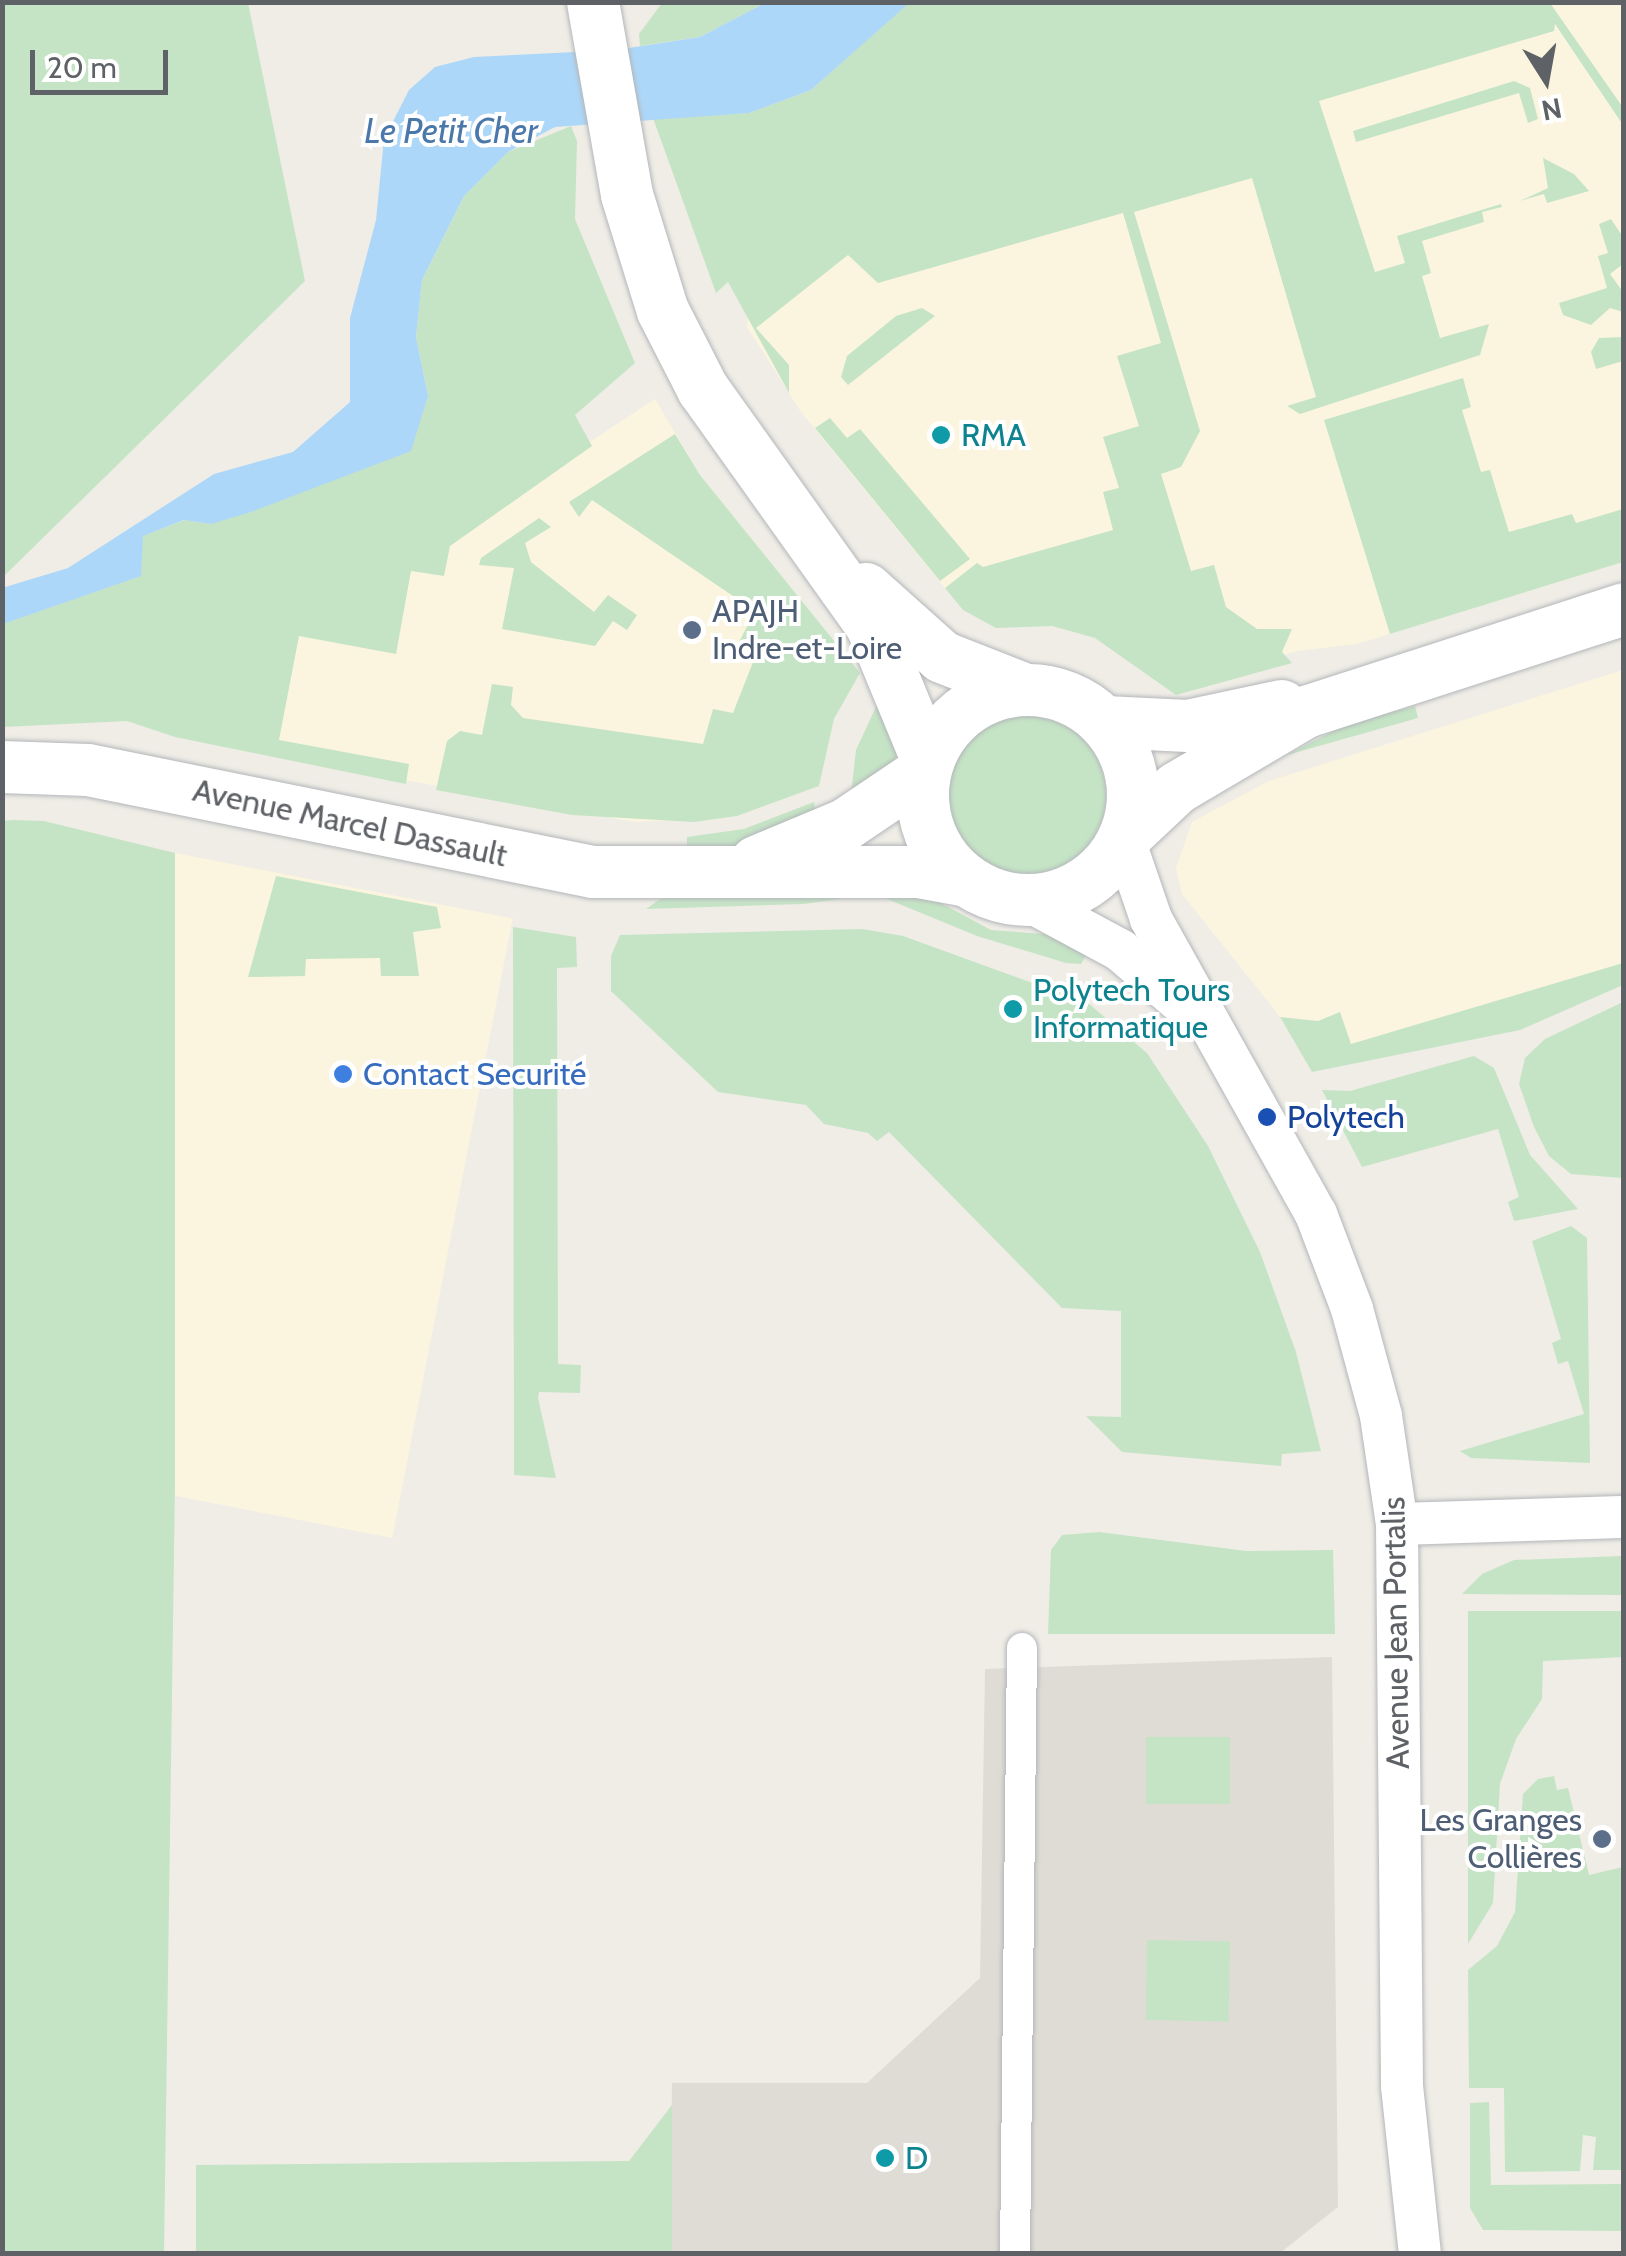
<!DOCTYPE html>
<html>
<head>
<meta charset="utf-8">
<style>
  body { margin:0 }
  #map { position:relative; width:1626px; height:2256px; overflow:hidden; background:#efede6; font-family:Cabin,sans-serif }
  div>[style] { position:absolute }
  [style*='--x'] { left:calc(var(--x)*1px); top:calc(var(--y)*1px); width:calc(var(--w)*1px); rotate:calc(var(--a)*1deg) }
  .commercial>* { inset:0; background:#fbf5df; transform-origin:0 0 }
  .education>* { inset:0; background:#dfdcd5 }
  .green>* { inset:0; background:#c5e4c5; transform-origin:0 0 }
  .round { border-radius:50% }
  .water>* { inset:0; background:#add7f8 }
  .roads { filter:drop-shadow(0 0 2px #b3b6ba) drop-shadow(0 0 2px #b3b6ba) }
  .pedestrian>* { height:30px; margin:-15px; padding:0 15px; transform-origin:15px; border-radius:15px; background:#fff }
  .minor>* { height:42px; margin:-21px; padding:0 21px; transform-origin:21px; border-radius:21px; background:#fff }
  .tertiary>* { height:52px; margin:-26px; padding:0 26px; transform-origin:26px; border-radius:26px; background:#fff }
  .tertiary>.ring { margin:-26px; padding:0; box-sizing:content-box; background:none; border:52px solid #fff; border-radius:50% }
  .dots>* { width:28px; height:28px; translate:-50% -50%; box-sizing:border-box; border:5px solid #fff; border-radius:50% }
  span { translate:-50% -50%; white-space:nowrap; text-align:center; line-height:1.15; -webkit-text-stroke:8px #fff; paint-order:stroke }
  .culture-label { font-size:32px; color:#0d838f }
  .left { translate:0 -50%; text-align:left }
  .service-label { font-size:32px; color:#4e5e75 }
  .right { translate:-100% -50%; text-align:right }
  .street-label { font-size:32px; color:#5e6165 }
  .shop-label { font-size:32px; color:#366cbe }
  .transit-label { font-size:32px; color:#164399 }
  .water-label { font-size:35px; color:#4b78aa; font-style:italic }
  .frame { position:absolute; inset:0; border:5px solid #5e6165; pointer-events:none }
  .north { position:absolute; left:1496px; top:30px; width:100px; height:100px; -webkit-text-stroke:8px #fff; paint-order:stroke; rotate:169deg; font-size:28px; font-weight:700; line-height:40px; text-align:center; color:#5e6165 }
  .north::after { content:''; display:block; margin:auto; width:35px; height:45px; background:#5e6165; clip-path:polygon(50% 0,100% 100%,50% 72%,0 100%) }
  .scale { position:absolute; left:30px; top:50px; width:138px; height:45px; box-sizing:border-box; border:5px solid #5e6165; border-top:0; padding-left:12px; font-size:30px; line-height:35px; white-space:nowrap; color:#5e6165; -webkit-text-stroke:8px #fff; paint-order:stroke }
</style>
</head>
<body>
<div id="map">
  <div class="commercial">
    <div style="clip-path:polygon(1540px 3px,1623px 3px,1623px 562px,1357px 644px,1297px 651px,1191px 682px,1126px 643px,954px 599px,801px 412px,747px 327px,755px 251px)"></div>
    <div style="clip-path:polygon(655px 399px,700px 475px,860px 673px,834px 719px,819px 786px,737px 816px,634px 822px,229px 748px,263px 656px)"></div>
    <div style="clip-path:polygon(1623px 670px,1623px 964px,1305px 1059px,1278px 1014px,1182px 894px,1176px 868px,1192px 822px,1269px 781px)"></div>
    <div style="left:175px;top:853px;width:344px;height:631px;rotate:11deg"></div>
  </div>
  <div class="education">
    <div style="clip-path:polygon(1332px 1657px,1338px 2207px,1280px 2253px,670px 2254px,672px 2083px,867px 2083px,980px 1978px,985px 1669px)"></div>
  </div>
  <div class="green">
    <div style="clip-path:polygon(3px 2px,248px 3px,305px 281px,3px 577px)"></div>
    <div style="clip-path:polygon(909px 2px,1550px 3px,1624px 109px,1623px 125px,1555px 24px,1554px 31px,1319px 101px,1375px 272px,1405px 263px,1397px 236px,1501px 204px,1502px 207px,1482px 212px,1484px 222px,1422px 241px,1431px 273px,1422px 276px,1440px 338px,1489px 324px,1480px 355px,1300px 414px,1287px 406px,1316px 397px,1252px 178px,1134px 212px,1200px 431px,1181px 467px,1161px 474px,1191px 571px,1214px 565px,1226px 607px,1257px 629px,1292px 629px,1282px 652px,1292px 663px,1176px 695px,1095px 638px,1052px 626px,996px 628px,963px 610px,945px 588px,977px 563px,983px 567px,1113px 530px,1103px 492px,1119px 488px,1103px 437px,1139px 426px,1117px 356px,1161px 343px,1123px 213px,878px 283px,848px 255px,756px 328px,789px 365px,789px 393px,728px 282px,716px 293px,653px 118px,749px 113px,811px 90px)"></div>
    <div style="clip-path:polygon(662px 3px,765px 3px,700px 37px,640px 46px,639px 34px)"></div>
    <div style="clip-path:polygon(1514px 81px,1530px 88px,1538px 119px,1528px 123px,1519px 93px,1356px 142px,1353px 131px)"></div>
    <div style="clip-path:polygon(571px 126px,577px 141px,575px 219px,635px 363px,575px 415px,592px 446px,450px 546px,444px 576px,411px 571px,396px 654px,299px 636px,279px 740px,409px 764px,406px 784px,175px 737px,127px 721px,3px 727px,2px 624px,140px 576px,142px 536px,185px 520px,211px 524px,428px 396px,416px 337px,422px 280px,464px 196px,508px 152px)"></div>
    <div style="clip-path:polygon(1543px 158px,1574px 174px,1589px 191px,1547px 203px,1544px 194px,1520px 201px,1548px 188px)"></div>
    <div style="clip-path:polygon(1611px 219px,1623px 237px,1623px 264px,1610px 274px,1623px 292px,1623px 312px,1610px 308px,1591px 325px,1563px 315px,1559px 303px,1607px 288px,1598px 256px,1608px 253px,1599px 224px)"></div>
    <div style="clip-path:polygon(922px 308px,935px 316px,848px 385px,841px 377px,847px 356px,896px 316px)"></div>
    <div style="clip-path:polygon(1623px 337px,1623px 361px,1596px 369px,1591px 352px,1599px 338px)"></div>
    <div style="clip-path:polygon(1463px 378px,1471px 407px,1462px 410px,1481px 472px,1490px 470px,1509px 532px,1572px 514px,1576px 523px,1623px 509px,1623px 562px,1390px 634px,1324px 420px)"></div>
    <div style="clip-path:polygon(830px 418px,847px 438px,860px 429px,970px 559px,940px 581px,815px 428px)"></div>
    <div style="clip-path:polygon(675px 434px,700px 475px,860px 673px,834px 719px,819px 786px,737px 816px,694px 822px,572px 815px,436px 790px,447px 741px,460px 731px,482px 735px,492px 684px,513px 687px,511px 705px,523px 718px,703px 744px,713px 709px,733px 713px,757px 652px,739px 642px,755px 611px,592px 500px,579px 517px,569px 502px)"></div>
    <div style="clip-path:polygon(539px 518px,551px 527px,525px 543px,531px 562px,594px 612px,608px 595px,637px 615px,627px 630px,613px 621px,595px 646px,502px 629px,514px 568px,479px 565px,481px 558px)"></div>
    <div style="clip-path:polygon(881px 696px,900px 744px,894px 762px,850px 803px,856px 750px)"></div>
    <div style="clip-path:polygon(1415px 706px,1418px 718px,1287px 755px,1345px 725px)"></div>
    <div class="round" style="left:948px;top:716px;width:158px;height:158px"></div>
    <div style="clip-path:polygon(814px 802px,816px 817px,732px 847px,687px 851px,687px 837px,744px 829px)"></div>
    <div style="clip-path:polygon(13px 820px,44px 821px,175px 853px,175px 1484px,164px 2253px,3px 2253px,2px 821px)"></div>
    <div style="clip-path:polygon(276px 876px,437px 907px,441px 928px,413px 932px,419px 976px,381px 976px,380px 958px,306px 959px,305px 976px,248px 977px)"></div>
    <div style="clip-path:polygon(838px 886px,840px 899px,803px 904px,646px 909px,663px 897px)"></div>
    <div style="clip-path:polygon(870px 892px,937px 901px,991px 930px,1044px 934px,1090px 949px,1081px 964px,1066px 963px,977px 936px)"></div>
    <div style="clip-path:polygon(513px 927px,576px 937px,577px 967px,557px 968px,558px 1364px,581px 1365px,580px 1393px,539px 1392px,538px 1398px,556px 1478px,514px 1475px)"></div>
    <div style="clip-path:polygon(862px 929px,903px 936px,1088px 1003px,1147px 1053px,1208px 1146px,1260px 1252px,1296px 1352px,1321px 1451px,1282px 1454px,1281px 1466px,1122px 1452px,1086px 1416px,1121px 1417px,1121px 1311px,1062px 1308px,889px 1132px,877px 1141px,868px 1133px,824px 1124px,806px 1105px,718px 1092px,611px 991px,611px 956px,620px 935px)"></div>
    <div style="clip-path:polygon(1623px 963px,1623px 985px,1520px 1030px,1312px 1072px,1280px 1017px,1318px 1021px,1340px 1012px,1351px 1044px)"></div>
    <div style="clip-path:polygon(1623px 1002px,1623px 1178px,1571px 1174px,1549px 1156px,1534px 1127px,1519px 1084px,1525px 1058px,1545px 1039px)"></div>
    <div style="clip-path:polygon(1474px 1056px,1494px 1068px,1530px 1155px,1578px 1209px,1514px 1221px,1508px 1202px,1519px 1197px,1498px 1129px,1362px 1167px,1322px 1090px,1350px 1091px)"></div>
    <div style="clip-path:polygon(1571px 1226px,1587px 1238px,1590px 1463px,1471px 1458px,1460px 1451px,1584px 1414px,1568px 1361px,1558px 1364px,1552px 1343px,1561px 1339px,1532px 1241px)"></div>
    <div style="clip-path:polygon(1099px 1532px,1246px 1551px,1333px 1550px,1335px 1634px,1048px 1634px,1051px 1550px,1062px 1535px)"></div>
    <div style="clip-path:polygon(1623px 1556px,1623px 1595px,1462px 1594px,1482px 1574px,1514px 1560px)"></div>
    <div style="clip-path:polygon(1468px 1611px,1623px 1611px,1624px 1657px,1543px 1661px,1542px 1699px,1516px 1739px,1500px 1784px,1493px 1903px,1468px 1944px)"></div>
    <div style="left:1146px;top:1737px;width:84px;height:67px"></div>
    <div style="clip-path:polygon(1554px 1776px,1557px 1790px,1568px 1788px,1589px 1875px,1623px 1867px,1623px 2170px,1593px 2170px,1596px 2137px,1583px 2135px,1580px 2171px,1505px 2172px,1504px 2088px,1469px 2088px,1468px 1970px,1497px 1946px,1515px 1912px,1523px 1794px,1538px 1779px)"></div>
    <div style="left:1147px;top:1940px;width:83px;height:80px;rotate:1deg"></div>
    <div style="clip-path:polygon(1489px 2102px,1491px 2185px,1623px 2184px,1623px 2231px,1483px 2230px,1470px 2208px,1470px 2103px)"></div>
    <div style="clip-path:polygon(672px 2105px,672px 2253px,196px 2253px,196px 2165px,629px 2161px)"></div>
  </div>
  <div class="water">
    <div style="clip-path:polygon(765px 3px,909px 3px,811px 90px,749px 113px,555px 127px,508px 152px,464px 196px,422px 280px,416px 337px,428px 396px,411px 451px,251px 512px,211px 524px,184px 520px,143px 536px,141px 576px,3px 624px,2px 588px,68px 568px,214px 474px,293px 452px,350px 402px,350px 318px,376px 220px,384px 139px,409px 90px,435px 67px,474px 57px,616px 50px,700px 37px)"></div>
  </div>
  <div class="roads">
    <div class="pedestrian">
      <div style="--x:1015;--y:2254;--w:606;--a:-89.34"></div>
    </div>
    <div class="minor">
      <div style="--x:1124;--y:840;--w:83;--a:71.1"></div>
      <div style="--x:1151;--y:919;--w:338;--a:60.8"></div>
      <div style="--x:1316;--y:1214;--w:102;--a:69.2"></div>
      <div style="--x:1352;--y:1309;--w:111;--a:74.8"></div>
      <div style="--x:1381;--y:1416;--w:109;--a:81.6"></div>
      <div style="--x:1397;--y:1524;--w:562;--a:89.49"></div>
      <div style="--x:1402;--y:2086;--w:169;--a:83.9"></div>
      <div style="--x:1027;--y:900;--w:106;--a:28.3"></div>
      <div style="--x:1120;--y:950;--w:86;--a:40.7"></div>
      <div style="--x:1397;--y:1524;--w:227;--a:-1.8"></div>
    </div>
    <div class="tertiary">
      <div style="--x:593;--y:2;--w:196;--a:80"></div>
      <div style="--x:627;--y:195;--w:121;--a:72.8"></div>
      <div style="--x:663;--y:311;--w:88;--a:62.9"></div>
      <div style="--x:703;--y:389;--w:291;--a:54.5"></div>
      <div style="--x:872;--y:626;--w:147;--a:67.6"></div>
      <div style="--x:866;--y:589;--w:102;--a:41.8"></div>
      <div style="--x:942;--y:657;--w:90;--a:21.4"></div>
      <div class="ring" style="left:923px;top:690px;width:158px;height:158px"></div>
      <div style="--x:1105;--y:722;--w:83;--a:2.8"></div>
      <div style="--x:1188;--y:726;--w:96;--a:-12"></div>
      <div style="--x:2;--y:767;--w:86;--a:2"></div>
      <div style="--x:88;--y:770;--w:515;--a:11.42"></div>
      <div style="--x:593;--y:872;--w:325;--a:0"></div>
      <div style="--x:918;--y:872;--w:50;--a:10.4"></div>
      <div style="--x:1127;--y:835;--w:69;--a:-43.2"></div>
      <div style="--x:1177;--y:788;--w:150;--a:-30.5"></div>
      <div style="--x:1306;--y:712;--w:334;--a:-17.9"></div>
      <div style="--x:756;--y:862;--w:96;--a:-22.6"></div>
      <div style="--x:845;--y:825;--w:97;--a:-34"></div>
    </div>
  </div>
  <div class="dots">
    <div style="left:941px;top:435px;background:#0f9aa8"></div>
    <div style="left:692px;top:630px;background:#5c6f8a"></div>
    <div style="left:1013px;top:1009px;background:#0f9aa8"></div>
    <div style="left:343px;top:1074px;background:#3f7fe0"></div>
    <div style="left:1267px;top:1117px;background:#1a4fb4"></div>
    <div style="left:1602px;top:1839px;background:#5c6f8a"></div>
    <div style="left:885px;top:2158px;background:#0f9aa8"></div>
  </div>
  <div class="culture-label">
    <span class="left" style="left:961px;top:435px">RMA</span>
    <span class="left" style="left:1033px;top:1009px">Polytech Tours<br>Informatique</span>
    <span class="left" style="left:905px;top:2158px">D</span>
  </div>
  <div class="service-label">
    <span class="left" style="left:712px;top:630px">APAJH<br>Indre-et-Loire</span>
    <span class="right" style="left:1582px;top:1839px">Les Granges<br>Collières</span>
  </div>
  <div class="street-label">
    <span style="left:350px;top:823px;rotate:12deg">Avenue Marcel Dassault</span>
    <span style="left:1396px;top:1633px;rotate:-91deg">Avenue Jean Portalis</span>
  </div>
  <div class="shop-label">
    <span class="left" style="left:363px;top:1074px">Contact Securité</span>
  </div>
  <div class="transit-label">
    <span class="left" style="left:1287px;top:1117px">Polytech</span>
  </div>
  <div class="water-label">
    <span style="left:451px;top:131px">Le Petit Cher</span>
  </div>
  <div class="frame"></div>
  <div class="north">N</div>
  <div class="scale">20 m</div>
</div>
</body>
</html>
